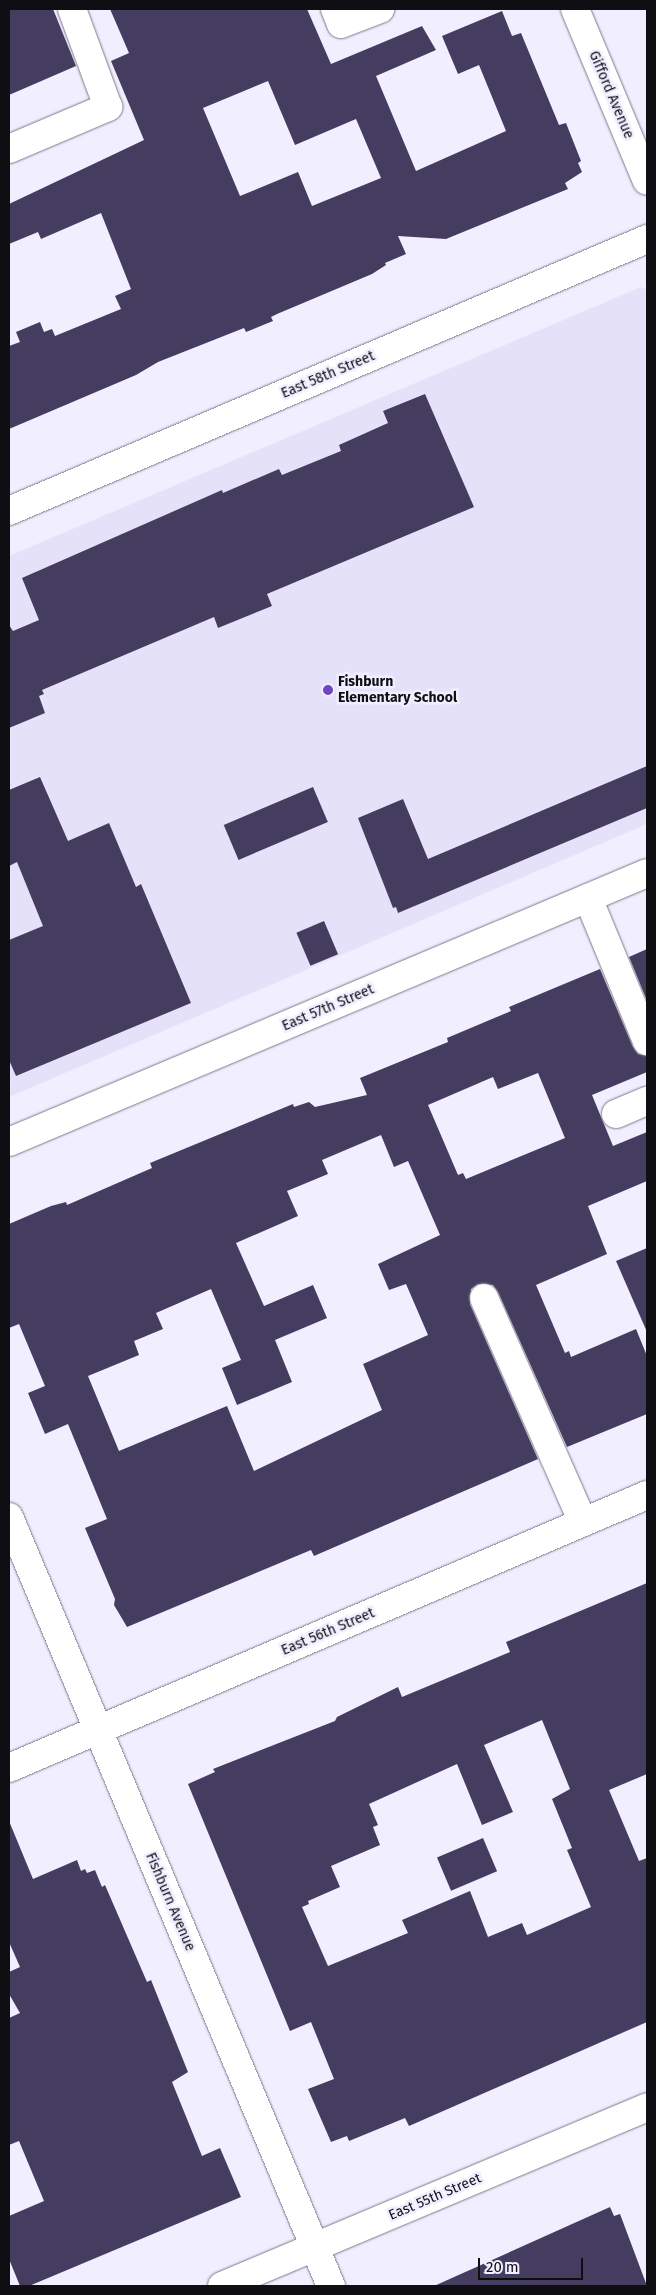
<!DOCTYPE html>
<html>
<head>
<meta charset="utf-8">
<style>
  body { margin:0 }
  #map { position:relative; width:656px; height:2295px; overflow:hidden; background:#f1eeff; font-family:"Fira Sans",sans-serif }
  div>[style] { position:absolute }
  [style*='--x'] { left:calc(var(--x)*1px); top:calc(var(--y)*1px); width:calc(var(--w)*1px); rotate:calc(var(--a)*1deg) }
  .built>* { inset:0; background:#e5e1f9 }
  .building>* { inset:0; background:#453d5f; transform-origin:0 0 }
  .roads { filter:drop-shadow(0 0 1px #7c7988) drop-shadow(0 0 1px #7c7988) }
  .minor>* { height:28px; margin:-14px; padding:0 14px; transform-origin:14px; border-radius:14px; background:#fff }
  .dots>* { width:14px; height:14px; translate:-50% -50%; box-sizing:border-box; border:2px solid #f1eeff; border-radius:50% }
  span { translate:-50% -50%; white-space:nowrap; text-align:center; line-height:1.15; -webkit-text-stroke:5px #f1eeff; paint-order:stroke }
  .street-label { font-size:14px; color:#0f0e13 }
  .poi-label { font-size:14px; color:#0f0e13; font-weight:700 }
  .left { translate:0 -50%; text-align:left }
  .frame { position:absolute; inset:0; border:10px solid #0f0e13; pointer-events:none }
  .scale { position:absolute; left:478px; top:2258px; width:105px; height:22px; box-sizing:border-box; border:2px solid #0f0e13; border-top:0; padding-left:6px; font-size:15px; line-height:18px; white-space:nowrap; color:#0f0e13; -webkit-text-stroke:4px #f1eeff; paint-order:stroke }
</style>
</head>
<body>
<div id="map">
  <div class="built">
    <div style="clip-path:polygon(641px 287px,647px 290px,647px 824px,9px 1097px,9px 556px)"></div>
  </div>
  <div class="building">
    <div style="clip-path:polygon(9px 9px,53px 9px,76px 66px,9px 95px)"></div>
    <div style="clip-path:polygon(evenodd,110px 9px,307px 9px,331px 64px,422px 26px,436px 50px,376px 76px,416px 171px,506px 131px,479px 65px,458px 74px,442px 36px,502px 11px,512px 36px,521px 33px,559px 125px,566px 123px,581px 161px,578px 163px,582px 172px,565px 183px,568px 189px,446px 239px,398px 236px,406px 254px,385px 263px,386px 265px,372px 274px,277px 314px,271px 317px,273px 321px,246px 332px,244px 328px,158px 362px,136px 375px,9px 429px,9px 346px,20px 342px,16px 332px,40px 322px,44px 332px,52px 329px,55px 336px,121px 309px,115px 296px,131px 289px,101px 213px,41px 239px,38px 232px,9px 244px,9px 204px,144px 140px,111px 61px,129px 53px,110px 9px,268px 81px,295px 145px,356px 119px,381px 178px,312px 206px,298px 172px,240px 196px,203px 108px,268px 81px)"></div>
    <div style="clip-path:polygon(425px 394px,474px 507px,267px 594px,272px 606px,218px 628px,214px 617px,42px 690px,44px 694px,39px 696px,45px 713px,9px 728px,9px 625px,13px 631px,39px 620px,22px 578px,222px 490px,223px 493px,279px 469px,282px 475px,341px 451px,339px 445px,388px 423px,383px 411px)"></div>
    <div style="clip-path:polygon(647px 766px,647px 808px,398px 913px,396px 907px,393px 908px,358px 818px,403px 799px,428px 859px)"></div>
    <div style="clip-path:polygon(40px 777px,68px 841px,109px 823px,136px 887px,141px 884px,191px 1003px,16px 1076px,9px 1060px,9px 940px,43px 926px,17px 862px,9px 866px,9px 790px)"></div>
    <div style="left:313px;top:787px;width:38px;height:97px;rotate:67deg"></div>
    <div style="left:324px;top:921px;width:36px;height:30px;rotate:67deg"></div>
    <div style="clip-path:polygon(647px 949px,647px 1001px,629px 957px)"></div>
    <div style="clip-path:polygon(evenodd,600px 969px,633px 1047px,638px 1054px,647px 1056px,647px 1072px,592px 1095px,613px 1146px,647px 1132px,647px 1181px,588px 1206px,607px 1254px,536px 1285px,565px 1353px,569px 1351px,571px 1357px,636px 1329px,647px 1356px,647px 1414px,567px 1447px,498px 1292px,493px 1285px,478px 1284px,471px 1289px,470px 1304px,538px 1459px,314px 1556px,311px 1550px,127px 1627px,114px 1605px,115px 1599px,85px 1528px,107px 1519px,68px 1424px,45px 1434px,28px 1393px,45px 1386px,19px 1324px,9px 1328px,9px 1224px,51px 1206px,66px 1202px,67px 1205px,152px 1168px,150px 1163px,293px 1104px,294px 1107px,309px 1102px,315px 1107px,367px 1095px,360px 1078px,448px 1042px,447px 1038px,511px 1011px,509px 1007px,600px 969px,538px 1073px,565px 1138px,466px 1179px,463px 1173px,458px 1175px,428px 1105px,493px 1077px,498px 1089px,538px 1073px,600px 969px,381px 1135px,394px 1167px,408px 1161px,440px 1235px,378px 1264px,389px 1290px,406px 1284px,428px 1335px,363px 1364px,382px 1410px,254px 1471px,227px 1406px,119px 1451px,88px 1376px,139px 1355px,134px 1341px,163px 1329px,156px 1313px,211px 1289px,241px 1360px,222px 1368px,237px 1405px,292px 1382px,275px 1340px,327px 1318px,313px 1285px,264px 1306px,236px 1243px,298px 1216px,287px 1191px,328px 1174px,322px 1160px,381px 1135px)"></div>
    <div style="clip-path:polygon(647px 1248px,647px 1332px,616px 1261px)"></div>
    <div style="clip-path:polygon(evenodd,647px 1583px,647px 1774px,609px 1790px,639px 1861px,647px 1858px,647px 2022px,409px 2126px,405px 2118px,349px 2141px,347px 2136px,331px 2142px,308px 2089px,334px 2079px,311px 2022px,290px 2031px,188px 1784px,215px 1772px,213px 1769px,335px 1721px,337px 1717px,398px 1687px,402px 1697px,510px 1652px,506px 1642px,647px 1583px,542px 1720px,570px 1789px,552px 1799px,572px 1848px,567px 1850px,591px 1907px,527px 1935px,522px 1923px,488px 1937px,470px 1891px,402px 1920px,408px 1933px,328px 1966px,302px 1907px,309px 1904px,308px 1901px,340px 1887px,331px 1866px,380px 1845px,373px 1827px,378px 1825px,369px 1804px,457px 1764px,482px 1825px,513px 1812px,484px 1745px,542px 1720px)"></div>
    <div style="clip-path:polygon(9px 1821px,33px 1879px,77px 1860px,81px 1871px,85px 1869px,87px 1873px,95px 1870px,102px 1887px,105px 1885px,147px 1982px,151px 1980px,188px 2072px,172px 2082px,202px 2156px,220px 2148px,241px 2197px,29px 2286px,20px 2286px,9px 2259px,9px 2216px,44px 2201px,19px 2141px,9px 2145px,9px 2018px,20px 2013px,9px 1994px,9px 1972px,20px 1967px,9px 1942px)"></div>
    <div style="left:483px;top:1838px;width:36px;height:50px;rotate:67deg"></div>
    <div style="clip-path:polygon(610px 2207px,614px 2216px,620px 2214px,647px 2286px,434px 2286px)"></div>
  </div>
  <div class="roads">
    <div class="minor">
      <div style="--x:335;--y:9;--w:16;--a:68"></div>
      <div style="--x:341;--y:24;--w:42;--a:-21"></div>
      <div style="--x:575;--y:9;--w:186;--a:67.3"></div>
      <div style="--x:9;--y:149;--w:108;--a:-23"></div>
      <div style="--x:108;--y:107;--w:104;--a:-110.2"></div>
      <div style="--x:9;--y:511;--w:694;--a:-23.09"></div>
      <div style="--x:588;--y:898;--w:155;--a:67.6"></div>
      <div style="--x:616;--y:1114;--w:34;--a:-23"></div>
      <div style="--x:9;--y:1142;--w:692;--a:-22.86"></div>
      <div style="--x:484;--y:1298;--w:245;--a:66.2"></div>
      <div style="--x:9;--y:1517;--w:834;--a:67.28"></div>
      <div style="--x:9;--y:1768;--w:694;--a:-23.17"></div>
      <div style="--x:222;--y:2286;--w:461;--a:-22.8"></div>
    </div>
  </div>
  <div class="dots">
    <div style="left:328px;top:690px;background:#6e47c0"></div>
  </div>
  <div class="street-label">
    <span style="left:611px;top:95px;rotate:67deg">Gifford Avenue</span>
    <span style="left:328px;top:375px;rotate:-23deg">East 58th Street</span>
    <span style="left:328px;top:1008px;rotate:-23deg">East 57th Street</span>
    <span style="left:328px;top:1632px;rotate:-23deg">East 56th Street</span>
    <span style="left:170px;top:1902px;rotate:67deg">Fishburn Avenue</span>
    <span style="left:435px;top:2197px;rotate:-23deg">East 55th Street</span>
  </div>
  <div class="poi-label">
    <span class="left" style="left:338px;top:690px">Fishburn<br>Elementary School</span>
  </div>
  <div class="frame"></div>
  <div class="scale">20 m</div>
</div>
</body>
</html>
